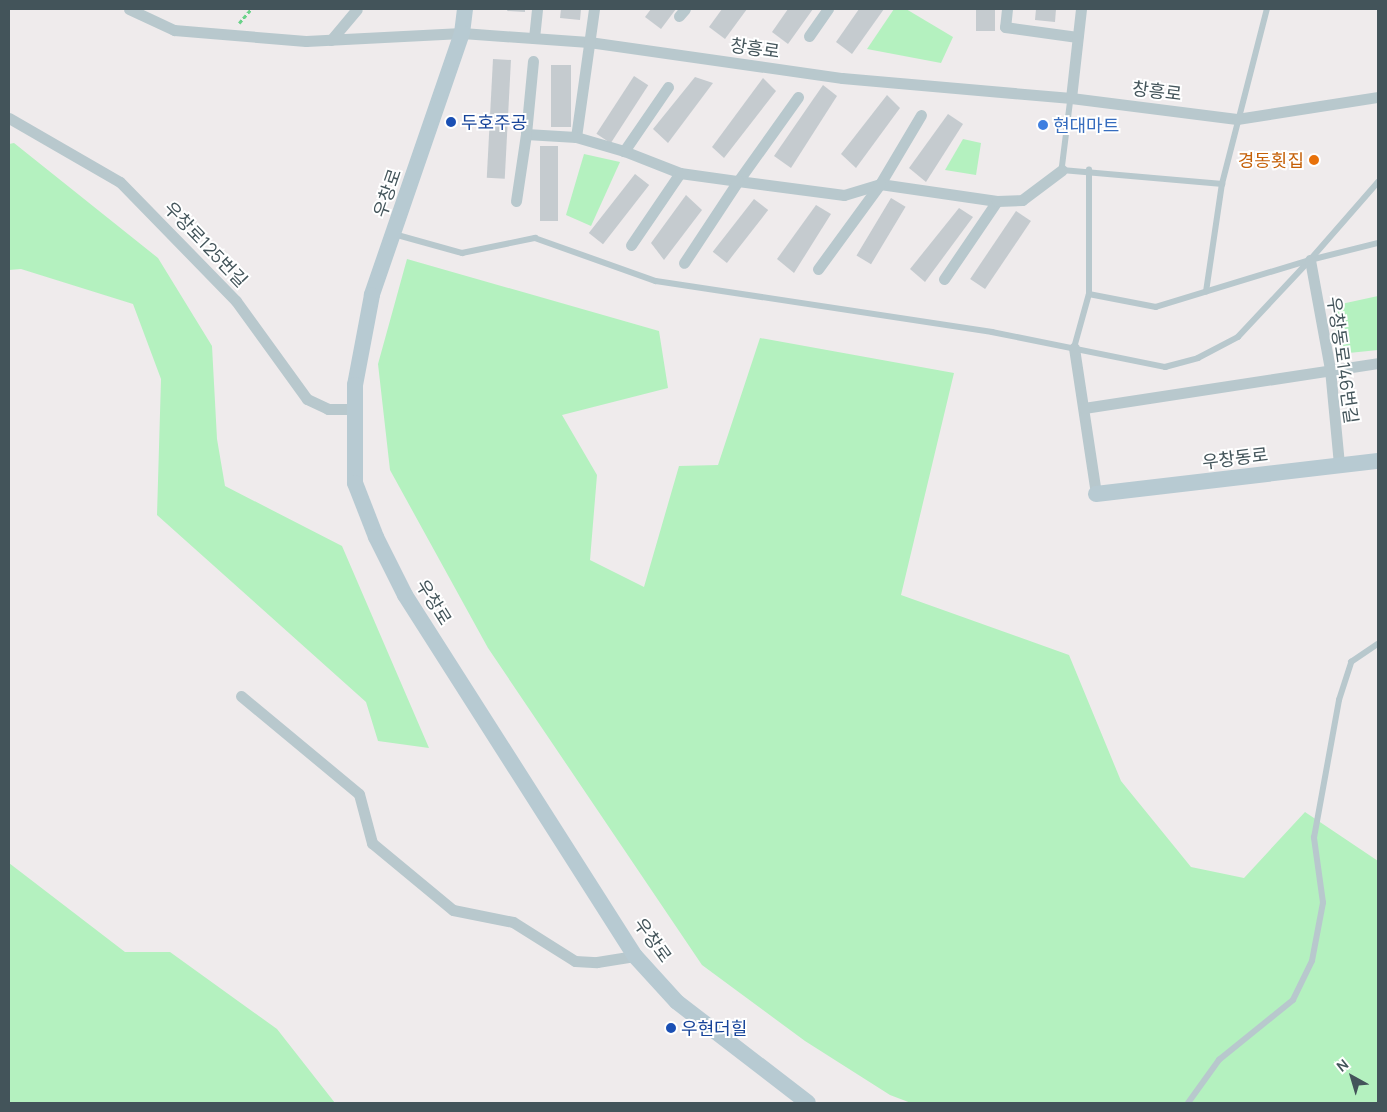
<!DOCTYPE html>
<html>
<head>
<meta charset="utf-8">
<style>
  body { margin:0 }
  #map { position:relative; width:1387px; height:1112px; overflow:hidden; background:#efebec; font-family:Manrope,"Noto Sans KR",sans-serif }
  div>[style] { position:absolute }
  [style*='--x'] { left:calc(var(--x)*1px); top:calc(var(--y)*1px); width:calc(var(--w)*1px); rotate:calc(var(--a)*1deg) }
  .green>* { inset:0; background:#b4f1bf }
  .building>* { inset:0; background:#c5cbcf; transform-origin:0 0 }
  .path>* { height:2.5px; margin-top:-1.25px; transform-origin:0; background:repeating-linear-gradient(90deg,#6ad289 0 4px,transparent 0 6.5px) }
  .service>* { height:5.5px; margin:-2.75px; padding:0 2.75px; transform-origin:2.75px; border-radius:2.75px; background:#b8c8cd }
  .minor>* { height:11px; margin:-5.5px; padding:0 5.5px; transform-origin:5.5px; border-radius:5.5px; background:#b8c8cd }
  .secondary>* { height:16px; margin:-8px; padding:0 8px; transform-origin:8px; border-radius:8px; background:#b7cad2 }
  .dots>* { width:14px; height:14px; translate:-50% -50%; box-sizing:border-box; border:2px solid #fff; border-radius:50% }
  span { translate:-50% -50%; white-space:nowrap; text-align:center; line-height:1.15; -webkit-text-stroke:4px #fff; paint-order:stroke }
  .street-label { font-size:18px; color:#43545a }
  .transit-label { font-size:18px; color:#164399 }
  .left { translate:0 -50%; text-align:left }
  .shop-label { font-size:18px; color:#366cbe }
  .food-label { font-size:18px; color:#c56008 }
  .right { translate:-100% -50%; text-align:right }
  .frame { position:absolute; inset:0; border:10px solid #43545a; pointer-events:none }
  .north { position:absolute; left:1327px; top:1052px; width:50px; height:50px; -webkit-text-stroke:4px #fff; paint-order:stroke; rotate:321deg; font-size:14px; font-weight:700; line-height:20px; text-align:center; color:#43545a }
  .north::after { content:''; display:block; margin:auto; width:18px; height:22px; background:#43545a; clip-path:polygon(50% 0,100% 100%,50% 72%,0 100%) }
</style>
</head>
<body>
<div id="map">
  <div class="green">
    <div style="clip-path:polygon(894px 9px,906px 9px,953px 37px,941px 63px,867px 49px)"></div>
    <div style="clip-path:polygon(963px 139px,981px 143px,976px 175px,945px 170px)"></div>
    <div style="clip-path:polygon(14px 143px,158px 258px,212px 346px,217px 439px,225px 486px,342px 546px,429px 748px,378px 741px,366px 702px,157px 515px,161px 379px,133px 304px,21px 269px,9px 270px,9px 144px)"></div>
    <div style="clip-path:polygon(584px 154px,620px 162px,591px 226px,566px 215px)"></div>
    <div style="clip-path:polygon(407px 259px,659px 331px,668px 388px,562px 415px,597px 475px,590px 560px,644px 587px,679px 466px,718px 465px,760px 338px,954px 373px,901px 595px,1069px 655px,1121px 781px,1191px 867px,1244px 878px,1305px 812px,1378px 861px,1378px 1103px,911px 1103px,890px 1095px,805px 1041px,702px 965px,488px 648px,390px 470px,378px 364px)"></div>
    <div style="clip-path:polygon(1378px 296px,1378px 350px,1339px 354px,1332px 306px)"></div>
    <div style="clip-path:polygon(9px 863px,125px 952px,170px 952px,277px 1029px,335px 1103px,9px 1103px)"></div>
  </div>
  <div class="building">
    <div style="clip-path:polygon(508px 9px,525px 9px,525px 12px,507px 11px)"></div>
    <div style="clip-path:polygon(561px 9px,581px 9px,580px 20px,560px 18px)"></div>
    <div style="clip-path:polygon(651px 9px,676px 9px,661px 29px,645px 17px)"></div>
    <div style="clip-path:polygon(722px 9px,747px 9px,725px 39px,709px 27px)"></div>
    <div style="clip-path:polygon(788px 9px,813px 9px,788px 44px,772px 32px)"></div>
    <div style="clip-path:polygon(859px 9px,884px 9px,852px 54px,836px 42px)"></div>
    <div style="left:976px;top:9px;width:19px;height:22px"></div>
    <div style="clip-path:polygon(1036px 9px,1056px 9px,1055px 22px,1035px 20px)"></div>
    <div style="left:493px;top:59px;width:18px;height:119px;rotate:3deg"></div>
    <div style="left:551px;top:65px;width:20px;height:62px"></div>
    <div style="left:634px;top:76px;width:17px;height:69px;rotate:33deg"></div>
    <div style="clip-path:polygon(695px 77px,713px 83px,668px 143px,653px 129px)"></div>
    <div style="clip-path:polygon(763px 78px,776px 91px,724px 158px,712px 147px)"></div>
    <div style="clip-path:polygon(823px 85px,837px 96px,791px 168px,774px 156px)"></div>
    <div style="clip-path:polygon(887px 95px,900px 108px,856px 168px,841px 154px)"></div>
    <div style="clip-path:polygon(948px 114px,963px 124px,926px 182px,909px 168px)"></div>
    <div style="left:540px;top:146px;width:18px;height:75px"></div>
    <div style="left:635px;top:174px;width:18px;height:75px;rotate:38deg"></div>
    <div style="clip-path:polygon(686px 195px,702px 210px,664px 260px,651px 243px)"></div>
    <div style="left:891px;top:198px;width:17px;height:67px;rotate:31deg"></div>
    <div style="left:754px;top:199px;width:18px;height:67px;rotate:38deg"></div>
    <div style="clip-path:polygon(816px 205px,831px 214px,794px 273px,777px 259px)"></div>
    <div style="clip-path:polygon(959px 208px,973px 217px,925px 282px,910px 269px)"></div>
    <div style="left:1016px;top:211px;width:18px;height:82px;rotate:34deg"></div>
  </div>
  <div class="path">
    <div style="--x:239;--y:23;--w:18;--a:-49"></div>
  </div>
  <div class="service">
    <div style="--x:1071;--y:98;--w:73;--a:97.1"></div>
    <div style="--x:1062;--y:170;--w:161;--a:5"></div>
    <div style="--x:394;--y:234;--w:71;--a:15.6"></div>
    <div style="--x:462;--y:253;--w:75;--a:-11.6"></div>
    <div style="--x:535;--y:238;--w:128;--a:19.6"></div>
    <div style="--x:656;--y:281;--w:340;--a:8.6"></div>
    <div style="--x:992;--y:332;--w:177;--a:11.4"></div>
    <div style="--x:1165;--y:367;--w:34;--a:-15"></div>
    <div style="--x:1198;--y:358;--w:45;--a:-27.7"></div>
    <div style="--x:1238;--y:337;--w:105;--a:-46.9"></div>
    <div style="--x:1310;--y:260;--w:70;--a:-14"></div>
    <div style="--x:1206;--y:292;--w:109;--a:-81.6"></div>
    <div style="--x:1222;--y:184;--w:181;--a:-75.6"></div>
    <div style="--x:1089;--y:294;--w:68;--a:11"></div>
    <div style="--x:1156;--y:307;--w:161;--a:-17"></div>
    <div style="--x:1310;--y:260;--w:103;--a:-48.9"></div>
    <div style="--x:1074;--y:348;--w:56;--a:-74.5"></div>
    <div style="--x:1089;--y:294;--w:124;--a:-90"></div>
    <div style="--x:1188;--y:1103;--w:53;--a:-54.2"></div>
    <div style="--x:1219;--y:1060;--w:95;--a:-39"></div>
    <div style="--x:1293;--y:1000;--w:43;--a:-64"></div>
    <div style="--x:1312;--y:961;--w:59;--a:-79.3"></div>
    <div style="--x:1323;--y:903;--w:66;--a:-97.9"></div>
    <div style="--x:1314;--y:838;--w:140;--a:-79.7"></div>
    <div style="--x:1339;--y:700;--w:40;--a:-72"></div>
    <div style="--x:1351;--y:662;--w:32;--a:-34"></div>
  </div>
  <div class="minor">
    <div style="--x:129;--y:9;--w:50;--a:25"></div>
    <div style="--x:174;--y:30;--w:132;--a:4.8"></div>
    <div style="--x:306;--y:41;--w:156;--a:-2.9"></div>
    <div style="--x:462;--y:33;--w:127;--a:4.1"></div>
    <div style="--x:589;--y:42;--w:256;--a:8.1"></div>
    <div style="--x:842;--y:78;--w:230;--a:5"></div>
    <div style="--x:1071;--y:98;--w:167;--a:7.2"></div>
    <div style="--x:1237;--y:119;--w:143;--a:-8.9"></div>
    <div style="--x:594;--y:9;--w:129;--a:98"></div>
    <div style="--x:576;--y:137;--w:50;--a:16.3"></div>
    <div style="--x:1007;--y:9;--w:18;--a:96"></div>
    <div style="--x:1005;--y:27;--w:73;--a:7.9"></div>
    <div style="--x:679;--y:16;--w:9;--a:-49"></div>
    <div style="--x:809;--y:36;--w:33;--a:-55"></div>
    <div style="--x:534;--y:38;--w:29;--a:-84"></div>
    <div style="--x:331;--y:40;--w:40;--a:-50"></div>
    <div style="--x:533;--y:61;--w:73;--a:95.5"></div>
    <div style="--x:526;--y:134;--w:50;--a:3.4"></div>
    <div style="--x:668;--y:87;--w:78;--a:124.5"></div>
    <div style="--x:624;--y:151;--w:60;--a:21.4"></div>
    <div style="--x:798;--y:97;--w:103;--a:125.5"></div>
    <div style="--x:738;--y:181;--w:107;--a:7.5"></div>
    <div style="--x:844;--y:195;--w:38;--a:-17"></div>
    <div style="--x:1071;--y:98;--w:90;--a:-83.6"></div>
    <div style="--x:921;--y:115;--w:80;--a:120.7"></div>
    <div style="--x:880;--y:184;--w:118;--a:8.3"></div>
    <div style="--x:9;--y:118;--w:128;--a:30"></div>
    <div style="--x:120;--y:182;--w:166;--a:45.7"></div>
    <div style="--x:236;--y:301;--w:121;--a:54.1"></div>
    <div style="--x:307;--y:399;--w:23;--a:25"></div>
    <div style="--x:328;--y:409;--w:25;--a:0"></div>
    <div style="--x:516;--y:201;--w:68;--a:-81.5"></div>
    <div style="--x:631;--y:245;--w:87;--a:-55.8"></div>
    <div style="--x:680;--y:173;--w:59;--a:7.9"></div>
    <div style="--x:738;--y:181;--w:98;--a:123.4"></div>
    <div style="--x:1310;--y:260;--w:111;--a:79.6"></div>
    <div style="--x:1330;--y:369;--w:96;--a:84.6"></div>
    <div style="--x:818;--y:269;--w:105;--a:-53.9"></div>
    <div style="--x:944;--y:279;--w:94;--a:-55.8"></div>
    <div style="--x:997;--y:201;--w:25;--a:-2"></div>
    <div style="--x:1022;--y:200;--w:50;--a:-36.9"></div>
    <div style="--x:1074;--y:348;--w:148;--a:81.4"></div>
    <div style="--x:1084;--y:408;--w:297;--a:-8.7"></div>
    <div style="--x:241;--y:696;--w:153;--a:39.7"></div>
    <div style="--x:359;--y:794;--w:51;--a:75.1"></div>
    <div style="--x:372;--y:843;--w:105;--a:39.6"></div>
    <div style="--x:453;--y:910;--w:61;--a:11.3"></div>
    <div style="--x:513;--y:922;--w:73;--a:32.2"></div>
    <div style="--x:575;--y:961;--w:22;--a:3"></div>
    <div style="--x:597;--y:962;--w:38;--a:-9"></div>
  </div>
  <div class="secondary">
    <div style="--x:465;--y:9;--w:24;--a:97"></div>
    <div style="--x:462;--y:33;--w:277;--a:109"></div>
    <div style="--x:372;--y:295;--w:92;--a:100.7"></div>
    <div style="--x:355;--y:385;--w:98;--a:90"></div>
    <div style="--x:355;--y:483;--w:58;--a:68.7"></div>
    <div style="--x:376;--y:537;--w:65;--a:63.4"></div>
    <div style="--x:405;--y:595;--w:428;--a:57.5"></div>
    <div style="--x:635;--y:956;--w:62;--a:47.6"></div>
    <div style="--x:677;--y:1002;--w:165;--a:37.6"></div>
    <div style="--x:1096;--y:494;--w:284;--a:-6.7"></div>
  </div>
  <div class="dots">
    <div style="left:451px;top:122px;background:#1a4fb4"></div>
    <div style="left:1043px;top:125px;background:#3f7fe0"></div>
    <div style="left:1314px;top:160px;background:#e8710a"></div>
    <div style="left:671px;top:1028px;background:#1a4fb4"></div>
  </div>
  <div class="street-label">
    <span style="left:755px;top:48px;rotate:8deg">창흥로</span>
    <span style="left:1157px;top:91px;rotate:7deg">창흥로</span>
    <span style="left:387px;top:193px;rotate:-71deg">우창로</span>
    <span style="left:206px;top:244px;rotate:46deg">우창로125번길</span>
    <span style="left:1343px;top:360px;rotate:82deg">우창동로146번길</span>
    <span style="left:1235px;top:458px;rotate:-7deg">우창동로</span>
    <span style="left:434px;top:602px;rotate:58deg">우창로</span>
    <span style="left:653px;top:940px;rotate:54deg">우창로</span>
  </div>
  <div class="transit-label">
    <span class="left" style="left:461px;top:122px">두호주공</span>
    <span class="left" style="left:681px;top:1028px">우현더힐</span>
  </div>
  <div class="shop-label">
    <span class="left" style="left:1053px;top:125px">현대마트</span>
  </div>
  <div class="food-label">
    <span class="right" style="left:1304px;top:160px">경동횟집</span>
  </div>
  <div class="frame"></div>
  <div class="north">N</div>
</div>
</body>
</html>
